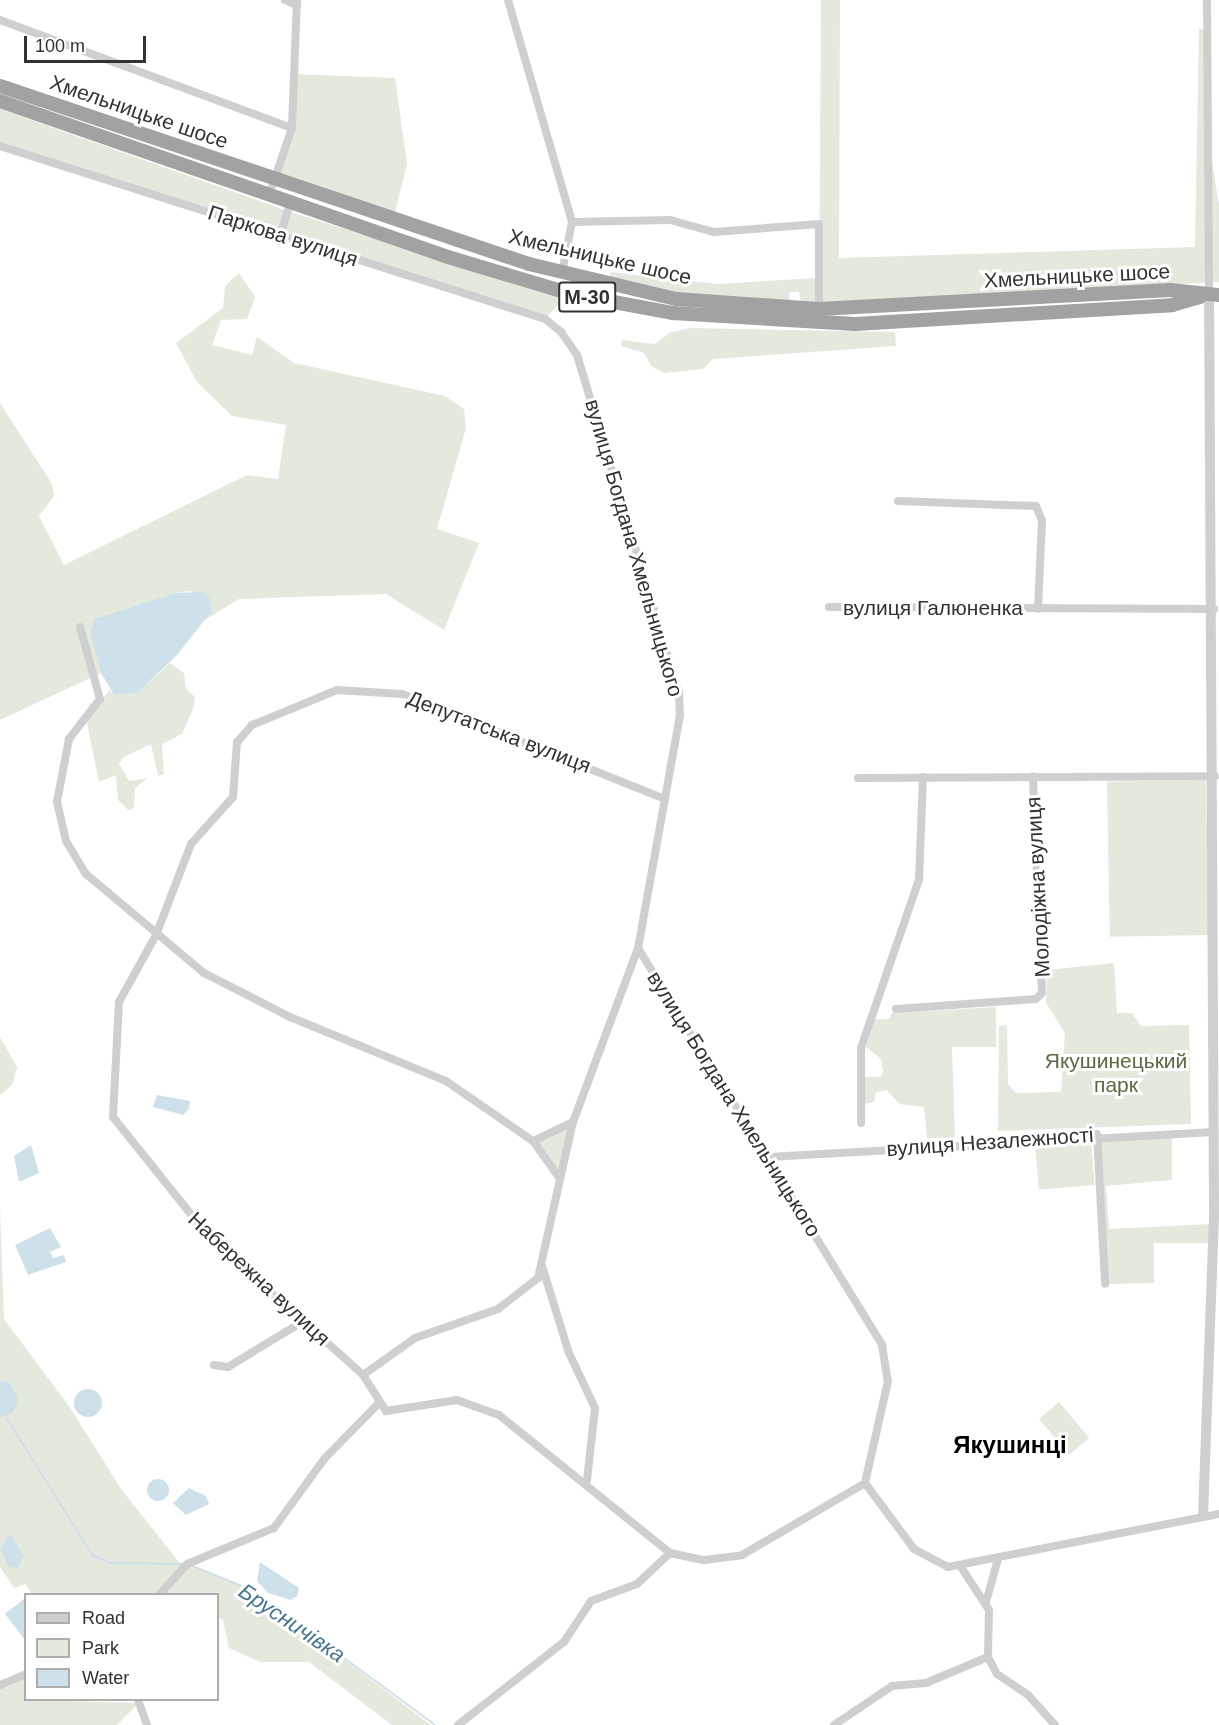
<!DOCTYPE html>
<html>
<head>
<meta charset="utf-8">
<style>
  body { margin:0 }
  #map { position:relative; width:1219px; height:1725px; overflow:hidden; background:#fff; font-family:Helvetica,sans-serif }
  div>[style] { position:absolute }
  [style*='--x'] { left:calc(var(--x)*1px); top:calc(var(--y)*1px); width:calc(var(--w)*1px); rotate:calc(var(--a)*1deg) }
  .green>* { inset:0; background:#e3e9dc; transform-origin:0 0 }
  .water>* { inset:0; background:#cee0e9 }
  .round { border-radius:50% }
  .stream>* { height:2px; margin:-1px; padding:0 1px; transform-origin:1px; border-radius:1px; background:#cee0e9 }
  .minor>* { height:8px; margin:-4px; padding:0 4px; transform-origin:4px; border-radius:4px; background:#cfcfcf }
  .tertiary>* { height:10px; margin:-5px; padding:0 5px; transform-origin:5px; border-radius:5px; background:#cfcfcf }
  .trunk>* { height:14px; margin:-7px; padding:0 7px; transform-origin:7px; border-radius:7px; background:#a2a2a2 }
  span { translate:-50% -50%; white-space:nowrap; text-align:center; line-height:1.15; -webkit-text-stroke:6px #fff; paint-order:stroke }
  .shield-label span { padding:2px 4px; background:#fff; border:2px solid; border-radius:4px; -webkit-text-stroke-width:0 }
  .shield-label { font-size:20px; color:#323232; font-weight:700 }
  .street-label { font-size:21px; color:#323232 }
  .park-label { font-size:21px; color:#576b43 }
  .water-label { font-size:22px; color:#46768f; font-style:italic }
  .quarter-label { font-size:24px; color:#000; font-weight:700 }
  .legend { position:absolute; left:24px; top:1593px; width:195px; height:108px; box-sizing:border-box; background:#fff; border:2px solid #adadad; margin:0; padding:8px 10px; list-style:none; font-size:18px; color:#323232 }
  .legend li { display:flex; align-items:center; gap:12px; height:30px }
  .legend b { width:30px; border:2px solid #adadad }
  .scale { position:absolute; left:24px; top:36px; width:122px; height:27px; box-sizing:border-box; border:3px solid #323232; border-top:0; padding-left:8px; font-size:18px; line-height:21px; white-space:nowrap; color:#323232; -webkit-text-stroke:4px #fff; paint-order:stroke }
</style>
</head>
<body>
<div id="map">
  <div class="green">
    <div style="clip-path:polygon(821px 0,840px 0,839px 258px,1195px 247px,1199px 28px,1208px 31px,1208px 136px,1219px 206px,1219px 282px,819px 303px)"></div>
    <div style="clip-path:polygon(295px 74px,395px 78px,407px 164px,394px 216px,276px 176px,292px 128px)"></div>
    <div style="clip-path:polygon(0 109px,288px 211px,559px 297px,558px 305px,545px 319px,0 146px)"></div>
    <div style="clip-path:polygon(611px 272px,718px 284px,817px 278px,817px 303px,801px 302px,799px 292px,789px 292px,790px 302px,674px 293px,609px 278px)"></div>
    <div style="clip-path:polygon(239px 273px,255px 297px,247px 319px,221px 320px,212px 345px,252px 355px,257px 337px,294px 363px,445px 396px,464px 409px,466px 428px,437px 529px,479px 543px,444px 630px,386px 594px,239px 599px,205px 620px,208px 612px,191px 591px,175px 593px,94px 619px,90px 632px,101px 673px,0 720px,0 403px,52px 484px,54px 496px,39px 516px,64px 565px,247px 475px,278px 479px,286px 425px,232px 416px,197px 382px,176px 343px,223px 308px,225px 286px)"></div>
    <div style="clip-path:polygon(690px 328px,895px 332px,896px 346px,713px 359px,703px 369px,664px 373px,651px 366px,644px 353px,621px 346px,622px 340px,655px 344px,669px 333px)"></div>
    <div style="clip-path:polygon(170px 663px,184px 673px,186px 689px,195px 697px,193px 709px,182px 734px,162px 744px,164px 774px,158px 776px,151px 744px,122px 758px,119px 764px,129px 781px,148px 778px,135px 788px,134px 808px,128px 810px,118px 800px,116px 775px,99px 782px,87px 723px,109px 690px,114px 695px,137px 693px)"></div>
    <div style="left:1206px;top:780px;width:155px;height:99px;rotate:89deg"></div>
    <div style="clip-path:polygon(1114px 963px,1117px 1013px,1132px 1013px,1141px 1026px,1189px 1025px,1191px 1124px,998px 1131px,999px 1026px,1007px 1025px,1008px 1084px,1016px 1093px,1061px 1092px,1065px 1033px,1046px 1003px,1047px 970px)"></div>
    <div style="clip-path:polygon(996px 1007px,996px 1047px,952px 1047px,955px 1138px,927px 1138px,924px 1107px,899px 1104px,887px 1090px,876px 1092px,874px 1102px,865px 1104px,865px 1077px,881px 1077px,883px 1071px,881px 1059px,866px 1047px,874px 1019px,889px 1019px,892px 1013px)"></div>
    <div style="clip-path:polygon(0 1037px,17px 1067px,12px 1085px,0 1095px)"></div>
    <div style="clip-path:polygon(573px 1122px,558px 1176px,533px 1141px)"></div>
    <div style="clip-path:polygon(1172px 1137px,1172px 1180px,1106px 1186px,1109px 1229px,1211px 1224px,1209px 1243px,1154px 1243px,1154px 1283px,1108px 1284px,1100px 1141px)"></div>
    <div style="left:1091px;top:1142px;width:43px;height:56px;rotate:85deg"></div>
    <div style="clip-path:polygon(0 1206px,4px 1319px,71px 1409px,121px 1489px,182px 1566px,158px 1594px,32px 1594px,25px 1584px,14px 1588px,0 1567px)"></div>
    <div style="left:1059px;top:1402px;width:47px;height:26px;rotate:50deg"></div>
    <div style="clip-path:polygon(187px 1564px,252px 1590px,431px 1725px,392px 1725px,309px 1662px,260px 1662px,229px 1648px,223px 1620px,218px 1618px,218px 1594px,160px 1594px)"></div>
    <div style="clip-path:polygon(25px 1674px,26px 1700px,139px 1703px,117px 1725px,0 1725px,0 1685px)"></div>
  </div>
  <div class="water">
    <div style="clip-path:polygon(202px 592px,210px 599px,211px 612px,177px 655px,137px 693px,114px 695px,101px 673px,90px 632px,94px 619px,175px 593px)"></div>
    <div style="clip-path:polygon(157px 1095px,190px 1101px,189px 1109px,183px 1115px,153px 1107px)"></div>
    <div style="clip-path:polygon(31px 1145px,39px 1173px,19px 1182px,14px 1156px)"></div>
    <div style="clip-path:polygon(50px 1228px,61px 1247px,50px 1252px,53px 1258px,64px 1255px,66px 1262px,28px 1275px,15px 1245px)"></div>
    <div style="clip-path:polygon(0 1381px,10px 1383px,18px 1400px,12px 1413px,0 1417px)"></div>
    <div class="round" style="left:74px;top:1389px;width:28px;height:28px"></div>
    <div class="round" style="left:147px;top:1479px;width:22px;height:22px"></div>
    <div style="clip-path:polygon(189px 1488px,206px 1496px,209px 1504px,186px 1515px,173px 1503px)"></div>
    <div style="clip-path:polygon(10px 1534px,24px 1556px,17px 1568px,9px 1567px,0 1549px)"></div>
    <div style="clip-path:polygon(260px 1562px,299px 1588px,297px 1596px,291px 1600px,268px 1593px,257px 1581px)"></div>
    <div style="clip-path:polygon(25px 1598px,26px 1598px,25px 1640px,5px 1614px)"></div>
  </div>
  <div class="stream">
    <div style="--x:4;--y:1414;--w:166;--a:58"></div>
    <div style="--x:92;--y:1555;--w:20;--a:24"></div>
    <div style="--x:110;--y:1563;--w:72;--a:0.8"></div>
    <div style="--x:190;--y:1565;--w:67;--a:22"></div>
    <div style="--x:252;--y:1590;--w:227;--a:36.4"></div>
  </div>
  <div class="minor">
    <div style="--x:285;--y:0;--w:13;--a:23"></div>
    <div style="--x:508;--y:0;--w:231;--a:73.9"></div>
    <div style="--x:572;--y:222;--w:52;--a:101.1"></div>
    <div style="--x:1207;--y:0;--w:296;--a:89.6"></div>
    <div style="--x:0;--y:20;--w:311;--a:20.3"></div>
    <div style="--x:0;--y:146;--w:572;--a:17.61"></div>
    <div style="--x:545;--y:319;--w:21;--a:39"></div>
    <div style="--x:561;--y:332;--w:28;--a:55"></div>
    <div style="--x:577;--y:355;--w:352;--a:73.2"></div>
    <div style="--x:679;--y:692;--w:23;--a:88"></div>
    <div style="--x:680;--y:715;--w:237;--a:100.2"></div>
    <div style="--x:638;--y:948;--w:466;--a:58.4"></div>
    <div style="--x:882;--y:1345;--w:36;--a:81"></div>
    <div style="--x:888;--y:1381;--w:105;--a:102.7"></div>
    <div style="--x:865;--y:1483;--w:82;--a:53.4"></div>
    <div style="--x:914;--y:1549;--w:38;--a:28"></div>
    <div style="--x:948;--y:1567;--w:276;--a:-11.1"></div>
    <div style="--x:269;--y:195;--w:71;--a:-71.1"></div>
    <div style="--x:292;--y:128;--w:128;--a:-87.8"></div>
    <div style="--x:572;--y:222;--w:98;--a:-1.2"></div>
    <div style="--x:670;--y:220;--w:46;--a:15.3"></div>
    <div style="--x:714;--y:232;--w:105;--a:-4.4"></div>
    <div style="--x:819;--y:224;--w:85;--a:90"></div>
    <div style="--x:280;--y:235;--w:35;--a:-72"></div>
    <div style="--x:898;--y:501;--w:138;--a:2.1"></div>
    <div style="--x:1036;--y:506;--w:16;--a:68"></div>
    <div style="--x:1042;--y:521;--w:88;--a:92.6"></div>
    <div style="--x:829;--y:607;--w:385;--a:0.3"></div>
    <div style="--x:80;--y:627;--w:75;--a:74.5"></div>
    <div style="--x:100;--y:699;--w:51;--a:127.8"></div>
    <div style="--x:69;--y:739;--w:64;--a:100.8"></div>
    <div style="--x:57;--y:802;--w:40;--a:77"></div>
    <div style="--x:66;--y:841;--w:39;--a:59"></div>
    <div style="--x:86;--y:874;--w:154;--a:40"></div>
    <div style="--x:204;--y:973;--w:97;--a:27.1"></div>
    <div style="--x:290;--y:1017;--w:169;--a:22.3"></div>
    <div style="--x:446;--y:1081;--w:106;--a:34.6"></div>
    <div style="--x:533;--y:1141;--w:43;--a:54.5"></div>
    <div style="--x:858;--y:778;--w:357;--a:-0.3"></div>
    <div style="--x:665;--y:799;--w:283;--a:-158.2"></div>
    <div style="--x:402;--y:694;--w:65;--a:-176.5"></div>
    <div style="--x:337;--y:690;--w:92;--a:157.6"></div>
    <div style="--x:252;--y:725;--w:23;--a:131"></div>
    <div style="--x:237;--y:742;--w:55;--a:94.2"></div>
    <div style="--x:233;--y:797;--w:63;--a:131.8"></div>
    <div style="--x:191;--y:844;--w:97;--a:111"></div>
    <div style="--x:156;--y:935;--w:77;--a:118.9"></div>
    <div style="--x:119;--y:1002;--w:115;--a:93"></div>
    <div style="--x:113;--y:1117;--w:155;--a:51.3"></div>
    <div style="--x:210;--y:1238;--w:205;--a:41.8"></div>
    <div style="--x:363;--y:1375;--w:43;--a:57.4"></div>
    <div style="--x:386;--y:1411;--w:72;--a:-8.8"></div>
    <div style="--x:457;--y:1400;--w:45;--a:19.7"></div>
    <div style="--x:499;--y:1415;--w:220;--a:38.9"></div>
    <div style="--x:670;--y:1553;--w:35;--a:12"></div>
    <div style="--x:704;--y:1560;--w:38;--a:-7"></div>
    <div style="--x:742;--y:1555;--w:143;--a:-30.3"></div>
    <div style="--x:896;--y:1009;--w:140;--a:-4.1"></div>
    <div style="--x:1036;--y:999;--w:8;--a:-45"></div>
    <div style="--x:1042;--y:993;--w:217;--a:-92.4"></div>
    <div style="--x:861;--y:1123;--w:75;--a:-90"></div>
    <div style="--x:861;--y:1048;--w:178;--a:-71"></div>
    <div style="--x:919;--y:880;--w:103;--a:-87.8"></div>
    <div style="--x:1097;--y:1134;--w:150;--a:86.9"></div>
    <div style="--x:533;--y:1141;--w:44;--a:-25.4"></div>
    <div style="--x:768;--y:1157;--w:446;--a:-3.2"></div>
    <div style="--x:542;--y:1266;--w:91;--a:72.8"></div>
    <div style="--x:569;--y:1353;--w:61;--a:64.7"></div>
    <div style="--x:595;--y:1408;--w:73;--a:96.3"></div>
    <div style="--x:214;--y:1365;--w:14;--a:8"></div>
    <div style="--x:228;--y:1367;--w:87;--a:-31.3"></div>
    <div style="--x:363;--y:1375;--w:64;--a:-35.4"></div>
    <div style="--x:415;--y:1338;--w:88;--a:-19.3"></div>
    <div style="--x:498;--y:1309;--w:51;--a:-37.8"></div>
    <div style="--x:538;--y:1278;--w:160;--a:-77.4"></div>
    <div style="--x:573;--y:1122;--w:186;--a:-69.5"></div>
    <div style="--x:160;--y:1594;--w:40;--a:-48"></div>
    <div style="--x:187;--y:1564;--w:94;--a:-22.5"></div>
    <div style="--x:274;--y:1528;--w:87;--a:-53.9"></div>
    <div style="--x:325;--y:1458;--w:77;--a:-45.5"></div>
    <div style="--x:986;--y:1602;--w:45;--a:-74.4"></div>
    <div style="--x:988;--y:1657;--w:19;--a:62"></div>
    <div style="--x:997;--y:1674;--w:37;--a:34"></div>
    <div style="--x:1028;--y:1695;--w:40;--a:48"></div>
    <div style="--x:0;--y:1685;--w:28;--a:-23"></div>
    <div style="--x:138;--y:1700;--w:27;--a:70"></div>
    <div style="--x:458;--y:1725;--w:135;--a:-38.1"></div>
    <div style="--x:564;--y:1642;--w:49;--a:-56.6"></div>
    <div style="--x:591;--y:1601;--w:49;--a:-20.3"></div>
    <div style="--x:637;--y:1584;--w:45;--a:-43.2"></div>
    <div style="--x:834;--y:1725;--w:70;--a:-33.9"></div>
    <div style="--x:892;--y:1686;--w:34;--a:-5"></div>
    <div style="--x:926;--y:1683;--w:67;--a:-22.8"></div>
    <div style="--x:988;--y:1657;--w:47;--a:-88.8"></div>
    <div style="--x:989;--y:1610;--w:51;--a:-123.1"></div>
  </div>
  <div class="tertiary">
    <div style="--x:1203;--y:1516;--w:306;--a:-87.9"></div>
    <div style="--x:1214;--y:1210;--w:914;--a:-90.31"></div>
  </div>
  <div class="trunk">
    <div style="--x:0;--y:86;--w:558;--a:18.6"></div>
    <div style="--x:529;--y:264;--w:151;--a:13.4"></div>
    <div style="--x:676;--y:299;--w:143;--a:4"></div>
    <div style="--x:819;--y:309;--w:352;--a:-3.1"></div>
    <div style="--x:1170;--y:290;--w:49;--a:5.8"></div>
    <div style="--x:0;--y:101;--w:474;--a:19.2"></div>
    <div style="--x:448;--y:257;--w:128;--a:16.7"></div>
    <div style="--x:571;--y:294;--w:104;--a:10.6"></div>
    <div style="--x:673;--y:313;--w:182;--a:3.5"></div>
    <div style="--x:855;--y:324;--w:318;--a:-3.4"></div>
    <div style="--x:1172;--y:305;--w:29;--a:-16"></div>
  </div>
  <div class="shield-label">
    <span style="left:587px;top:297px">М-30</span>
  </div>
  <div class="street-label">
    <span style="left:139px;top:112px;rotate:19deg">Хмельницьке шосе</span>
    <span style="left:283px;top:236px;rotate:18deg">Паркова вулиця</span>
    <span style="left:600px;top:257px;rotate:13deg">Хмельницьке шосе</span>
    <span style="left:1077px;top:276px;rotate:-3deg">Хмельницьке шосе</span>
    <span style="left:634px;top:548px;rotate:74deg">вулиця Богдана Хмельницького</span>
    <span style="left:933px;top:608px">вулиця Галюненка</span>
    <span style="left:499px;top:732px;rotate:21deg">Депутатська вулиця</span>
    <span style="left:1038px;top:887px;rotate:-93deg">Молодіжна вулиця</span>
    <span style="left:734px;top:1104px;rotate:58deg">вулиця Богдана Хмельницького</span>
    <span style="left:990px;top:1142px;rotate:-4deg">вулиця Незалежності</span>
    <span style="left:259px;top:1279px;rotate:43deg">Набережна вулиця</span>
  </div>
  <div class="park-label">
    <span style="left:1116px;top:1073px">Якушинецький<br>парк</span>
  </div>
  <div class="water-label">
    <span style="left:292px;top:1623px;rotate:34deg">Брусничівка</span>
  </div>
  <div class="quarter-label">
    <span style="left:1010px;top:1445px">Якушинці</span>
  </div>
  <ul class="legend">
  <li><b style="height:8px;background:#cfcfcf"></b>Road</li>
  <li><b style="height:16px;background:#e3e9dc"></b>Park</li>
  <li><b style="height:16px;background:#cee0e9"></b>Water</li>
  </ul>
  <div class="scale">100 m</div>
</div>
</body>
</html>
